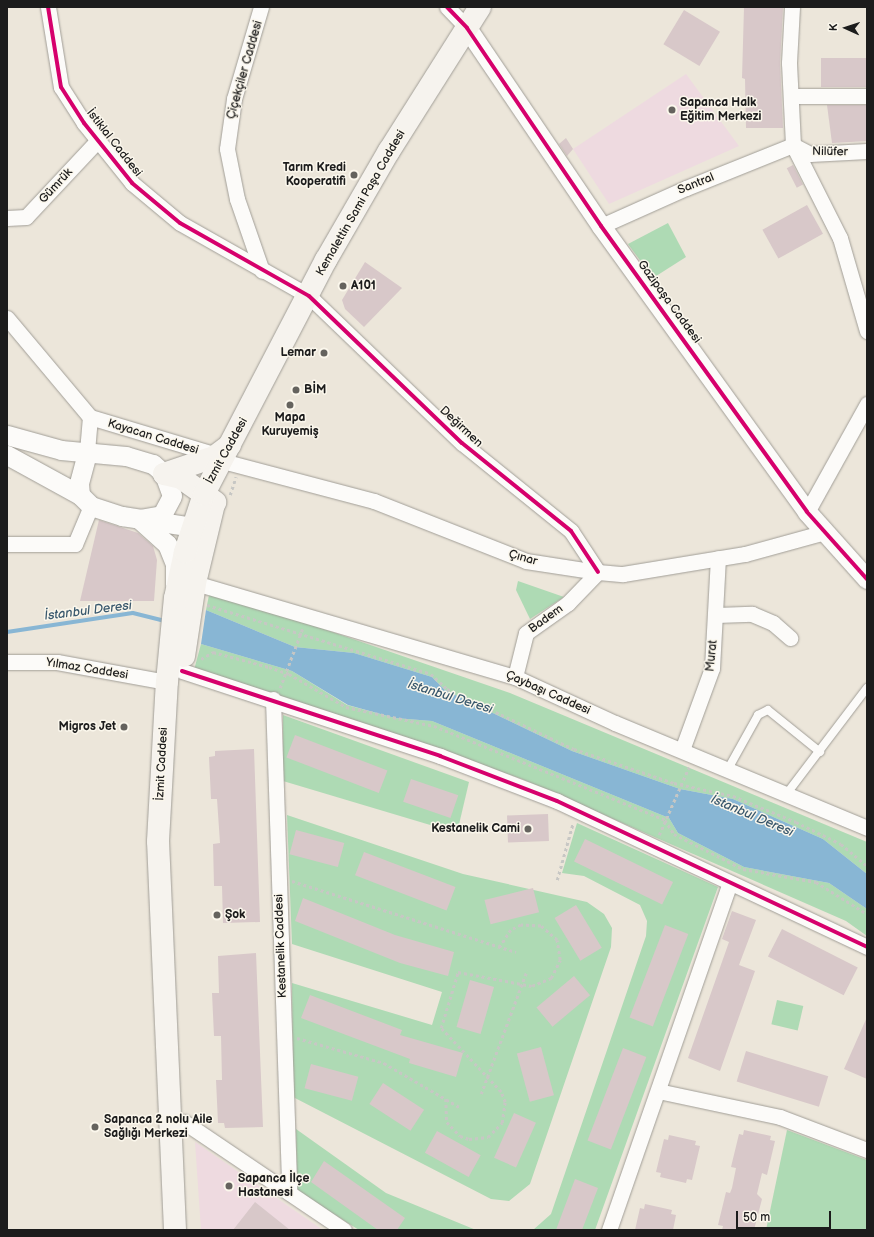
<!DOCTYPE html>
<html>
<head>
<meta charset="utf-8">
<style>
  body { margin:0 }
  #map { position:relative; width:874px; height:1237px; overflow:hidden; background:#ece6da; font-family:"Balsamiq Sans",sans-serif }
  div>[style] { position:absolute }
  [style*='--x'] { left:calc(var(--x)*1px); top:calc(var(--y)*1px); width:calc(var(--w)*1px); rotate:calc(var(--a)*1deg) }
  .built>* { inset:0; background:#eedae0 }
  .green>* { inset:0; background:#aedab4; transform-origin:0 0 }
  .water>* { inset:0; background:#88b6d4 }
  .stream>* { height:4px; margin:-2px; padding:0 2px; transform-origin:2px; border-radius:2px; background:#88b6d4 }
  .building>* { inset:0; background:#d8c8c9; transform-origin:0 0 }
  .path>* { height:2.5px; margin-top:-1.25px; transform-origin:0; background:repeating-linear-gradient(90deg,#c7c7c4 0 3px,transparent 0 6px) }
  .roads { filter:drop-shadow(0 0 1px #a19e97) drop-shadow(0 0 1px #a19e97) }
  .service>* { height:8px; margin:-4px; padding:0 4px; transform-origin:4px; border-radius:4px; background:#fcfbf9 }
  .minor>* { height:15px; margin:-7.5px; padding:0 7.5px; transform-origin:7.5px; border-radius:7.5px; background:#fcfbf9 }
  .tertiary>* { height:19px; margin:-9.5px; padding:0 9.5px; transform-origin:9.5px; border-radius:9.5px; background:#fcfbf9 }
  .secondary>* { height:22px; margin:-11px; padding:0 11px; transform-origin:11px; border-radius:11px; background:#f6f3ee }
  .cycleway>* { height:4px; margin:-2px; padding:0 2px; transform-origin:2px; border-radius:2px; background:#d6006c }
  .dots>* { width:11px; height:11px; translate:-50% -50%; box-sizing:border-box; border:2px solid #fbf7ec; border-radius:50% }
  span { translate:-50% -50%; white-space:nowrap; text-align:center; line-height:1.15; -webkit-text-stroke:3px #fbf7ec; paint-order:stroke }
  .street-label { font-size:12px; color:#1c1c1c }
  .poi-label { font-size:12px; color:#1c1c1c; font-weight:700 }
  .left { translate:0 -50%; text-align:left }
  .right { translate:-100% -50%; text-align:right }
  .water-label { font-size:13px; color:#39586d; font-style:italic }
  .frame { position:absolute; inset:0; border:8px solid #1c1c1c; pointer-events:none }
  .north { position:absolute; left:826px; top:8px; width:40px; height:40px; -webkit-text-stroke:3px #fbf7ec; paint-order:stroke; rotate:273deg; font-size:11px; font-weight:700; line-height:16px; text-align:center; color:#1c1c1c }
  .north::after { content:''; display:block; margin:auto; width:14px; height:18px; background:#1c1c1c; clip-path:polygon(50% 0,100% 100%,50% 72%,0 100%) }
  .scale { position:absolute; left:736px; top:1211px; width:95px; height:18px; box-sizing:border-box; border:2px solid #1c1c1c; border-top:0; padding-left:5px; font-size:12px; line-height:14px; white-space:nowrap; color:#1c1c1c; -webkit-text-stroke:3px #fbf7ec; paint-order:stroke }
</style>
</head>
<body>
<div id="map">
  <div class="built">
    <div style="clip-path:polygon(686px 74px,739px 146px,609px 204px,573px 149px)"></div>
    <div style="clip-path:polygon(195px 1142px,323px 1230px,201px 1230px)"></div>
  </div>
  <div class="green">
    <div style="clip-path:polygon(668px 223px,686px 257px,653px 278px,628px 244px)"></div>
    <div style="clip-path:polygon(518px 581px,564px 597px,530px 619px,516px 590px)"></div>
    <div style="clip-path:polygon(210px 590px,510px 693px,867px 842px,867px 874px,823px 839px,733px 799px,680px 789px,572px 751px,445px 690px,432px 677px,354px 653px,295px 647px,206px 610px)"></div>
    <div style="clip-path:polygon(201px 644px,292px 671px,347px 705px,395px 718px,432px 721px,669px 818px,678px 833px,744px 867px,829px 883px,867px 909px,867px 936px,846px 921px,522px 779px,194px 670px)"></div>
    <div style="clip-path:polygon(283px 715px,469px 782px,457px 833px,283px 781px)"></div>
    <div style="clip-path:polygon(287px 815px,463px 874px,587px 902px,604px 914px,612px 928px,611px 947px,530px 1184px,509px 1201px,491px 1199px,293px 1097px,292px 983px,432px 1025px,442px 992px,292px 944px)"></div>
    <div style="clip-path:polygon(577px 823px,718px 887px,595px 1230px,533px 1230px,551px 1214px,646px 936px,647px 921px,640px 905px,584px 876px,562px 873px)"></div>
    <div style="left:777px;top:1000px;width:27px;height:25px;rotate:13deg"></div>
    <div style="clip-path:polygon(296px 1129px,386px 1193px,476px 1230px,359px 1230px,297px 1191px)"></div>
    <div style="clip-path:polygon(787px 1130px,867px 1160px,867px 1230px,766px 1230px)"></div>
  </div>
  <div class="water">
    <div style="clip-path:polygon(206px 610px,295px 647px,354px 653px,432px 677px,445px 690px,572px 751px,680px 789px,733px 799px,823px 839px,867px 874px,867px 909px,829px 883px,744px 867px,678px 833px,669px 818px,432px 721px,395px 718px,348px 705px,292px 671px,201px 644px)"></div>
  </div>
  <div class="stream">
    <div style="--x:7;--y:632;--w:127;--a:-8.6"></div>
    <div style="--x:133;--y:613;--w:34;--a:14"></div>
  </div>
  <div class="building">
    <div style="clip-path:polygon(744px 7px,783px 7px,780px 63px,783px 128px,746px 128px,745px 79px,742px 78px)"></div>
    <div style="left:684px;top:10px;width:42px;height:40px;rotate:31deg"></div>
    <div style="left:821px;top:58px;width:46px;height:29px"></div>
    <div style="clip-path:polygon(827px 105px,867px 105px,867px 141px,832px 143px)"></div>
    <div style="clip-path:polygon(566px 138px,573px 149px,567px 156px,559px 144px)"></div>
    <div style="left:793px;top:165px;width:22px;height:7px;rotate:63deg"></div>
    <div style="left:807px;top:205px;width:33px;height:51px;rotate:61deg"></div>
    <div style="clip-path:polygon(365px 262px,402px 288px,364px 327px,345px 309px,342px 300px)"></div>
    <div style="clip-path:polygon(99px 520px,138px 533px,153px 546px,157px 560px,154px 601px,80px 601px)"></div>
    <div style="left:295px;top:735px;width:99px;height:24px;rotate:21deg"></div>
    <div style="clip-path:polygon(254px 749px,260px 922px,223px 923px,222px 886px,214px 886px,213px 844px,220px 843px,217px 799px,211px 799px,209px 757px,215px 756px,215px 751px)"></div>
    <div style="left:411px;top:779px;width:50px;height:24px;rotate:19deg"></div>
    <div style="left:548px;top:814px;width:27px;height:41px;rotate:88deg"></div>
    <div style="left:296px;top:830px;width:50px;height:25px;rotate:15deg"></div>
    <div style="left:585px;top:839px;width:98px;height:25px;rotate:26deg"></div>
    <div style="left:364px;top:852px;width:98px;height:25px;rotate:21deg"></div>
    <div style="left:533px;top:888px;width:25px;height:50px;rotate:76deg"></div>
    <div style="clip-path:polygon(303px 898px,395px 935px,454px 952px,448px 976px,400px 963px,295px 921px)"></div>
    <div style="left:576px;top:905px;width:50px;height:25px;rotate:59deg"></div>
    <div style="clip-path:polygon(732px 911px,756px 920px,739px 965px,755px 971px,720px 1071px,688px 1058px,729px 942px,722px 939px)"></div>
    <div style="left:665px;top:925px;width:25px;height:99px;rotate:21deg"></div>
    <div style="left:782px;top:929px;width:85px;height:31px;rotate:27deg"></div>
    <div style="clip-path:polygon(256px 953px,263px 1127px,225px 1128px,224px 1123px,218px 1123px,216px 1080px,222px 1080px,221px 1036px,214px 1036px,212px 993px,219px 993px,218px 956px)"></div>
    <div style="left:574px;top:976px;width:25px;height:49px;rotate:50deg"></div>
    <div style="left:470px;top:980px;width:25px;height:49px;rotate:16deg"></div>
    <div style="clip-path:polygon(310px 995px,402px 1030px,400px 1035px,463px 1053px,456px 1077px,409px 1063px,410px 1059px,301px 1018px)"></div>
    <div style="clip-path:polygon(867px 1017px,867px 1079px,844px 1069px)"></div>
    <div style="left:541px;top:1047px;width:50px;height:25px;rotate:75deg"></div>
    <div style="left:623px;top:1048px;width:25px;height:99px;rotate:21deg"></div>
    <div style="left:746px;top:1051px;width:86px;height:32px;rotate:17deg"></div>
    <div style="left:311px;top:1064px;width:49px;height:25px;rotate:15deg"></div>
    <div style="left:383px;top:1083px;width:49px;height:25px;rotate:33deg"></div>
    <div style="left:514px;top:1113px;width:24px;height:49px;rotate:24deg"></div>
    <div style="clip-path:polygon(744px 1130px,771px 1136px,770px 1140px,775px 1141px,767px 1175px,762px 1173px,757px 1194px,762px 1199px,754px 1230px,722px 1230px,723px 1226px,718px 1225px,726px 1192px,730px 1193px,732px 1188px,736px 1168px,731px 1167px,739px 1134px,743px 1135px)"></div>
    <div style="left:437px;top:1131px;width:50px;height:25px;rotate:29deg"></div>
    <div style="clip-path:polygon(669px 1135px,696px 1141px,695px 1145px,700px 1146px,692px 1180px,687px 1179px,686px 1183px,660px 1177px,661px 1173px,656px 1172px,664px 1139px,668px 1140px)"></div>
    <div style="clip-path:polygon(324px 1161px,405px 1218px,397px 1230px,378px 1230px,311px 1182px)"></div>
    <div style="clip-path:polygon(575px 1179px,598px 1188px,582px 1230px,556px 1230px)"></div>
    <div style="clip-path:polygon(255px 1202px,290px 1230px,233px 1230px)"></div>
    <div style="clip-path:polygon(645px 1204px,672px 1210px,671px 1214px,676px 1215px,673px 1230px,635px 1230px,640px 1208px,644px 1209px)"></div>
  </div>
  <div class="path">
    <div style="--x:230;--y:495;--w:19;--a:-72"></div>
    <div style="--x:207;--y:605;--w:234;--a:17.1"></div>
    <div style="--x:431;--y:674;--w:22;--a:43"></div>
    <div style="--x:447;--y:689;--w:140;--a:25.3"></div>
    <div style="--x:574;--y:749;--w:106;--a:18.8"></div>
    <div style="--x:674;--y:783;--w:60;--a:12.4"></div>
    <div style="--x:733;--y:796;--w:68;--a:22.4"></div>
    <div style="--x:796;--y:822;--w:50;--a:26.1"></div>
    <div style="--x:841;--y:844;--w:34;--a:40"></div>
    <div style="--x:201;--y:659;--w:14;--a:-30"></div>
    <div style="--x:213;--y:652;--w:58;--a:15"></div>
    <div style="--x:269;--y:667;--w:21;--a:19"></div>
    <div style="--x:289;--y:674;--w:66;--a:30.1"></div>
    <div style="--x:346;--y:707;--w:90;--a:12.2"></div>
    <div style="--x:434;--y:726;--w:249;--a:22.1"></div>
    <div style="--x:665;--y:820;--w:17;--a:57"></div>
    <div style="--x:674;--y:834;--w:77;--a:26.9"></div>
    <div style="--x:743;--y:869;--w:74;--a:10.1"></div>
    <div style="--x:816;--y:882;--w:60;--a:32.1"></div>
    <div style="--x:280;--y:688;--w:65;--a:-69.3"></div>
    <div style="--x:659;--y:835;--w:74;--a:-66.2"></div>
    <div style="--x:557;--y:880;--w:59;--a:-74.3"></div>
    <div style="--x:292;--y:881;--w:235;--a:17.6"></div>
    <div style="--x:297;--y:1038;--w:91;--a:16"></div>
    <div style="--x:384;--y:1063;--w:89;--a:30.3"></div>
    <div style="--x:481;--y:1094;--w:132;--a:-69.6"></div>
    <div style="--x:446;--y:1099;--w:23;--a:88"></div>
    <div style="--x:447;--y:1122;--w:19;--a:47"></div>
    <div style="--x:460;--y:1136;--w:9;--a:18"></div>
    <div style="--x:469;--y:1139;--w:19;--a:-6"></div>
    <div style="--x:488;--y:1137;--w:20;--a:-45"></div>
    <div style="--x:502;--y:1123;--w:21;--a:-82"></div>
    <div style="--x:505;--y:1102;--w:11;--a:-112"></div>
    <div style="--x:501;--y:1092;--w:88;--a:-133.2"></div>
    <div style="--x:441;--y:1028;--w:59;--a:-73.1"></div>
    <div style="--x:458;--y:972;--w:75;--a:10.7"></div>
    <div style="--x:532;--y:986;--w:21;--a:-23"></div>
    <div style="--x:551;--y:978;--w:20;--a:-63"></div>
    <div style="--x:560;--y:960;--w:20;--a:-99"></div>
    <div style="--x:557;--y:940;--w:21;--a:-139"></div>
    <div style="--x:541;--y:926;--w:20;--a:-177"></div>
    <div style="--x:521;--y:925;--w:11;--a:153"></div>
    <div style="--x:511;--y:930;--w:20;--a:123"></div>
  </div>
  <div class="roads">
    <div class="service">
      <div style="--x:728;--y:769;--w:62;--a:-60.9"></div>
      <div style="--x:758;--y:715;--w:11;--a:-27"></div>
      <div style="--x:768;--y:710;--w:67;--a:38.9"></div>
      <div style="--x:788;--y:792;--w:131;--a:-52.8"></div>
    </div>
    <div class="minor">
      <div style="--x:48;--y:7;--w:81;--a:80.8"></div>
      <div style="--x:61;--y:87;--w:43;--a:57.4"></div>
      <div style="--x:84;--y:123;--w:77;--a:51.3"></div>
      <div style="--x:132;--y:183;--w:62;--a:39.8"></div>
      <div style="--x:180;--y:223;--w:148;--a:29.5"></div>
      <div style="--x:309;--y:296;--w:212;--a:43.9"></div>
      <div style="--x:462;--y:443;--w:140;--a:38.9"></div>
      <div style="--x:571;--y:531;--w:49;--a:56.6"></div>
      <div style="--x:261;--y:7;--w:96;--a:106.4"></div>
      <div style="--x:234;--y:99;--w:50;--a:98"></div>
      <div style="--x:227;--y:149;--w:51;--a:78.7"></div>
      <div style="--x:237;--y:199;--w:76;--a:70.9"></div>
      <div style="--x:447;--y:7;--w:29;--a:46"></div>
      <div style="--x:792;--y:7;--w:56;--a:93.1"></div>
      <div style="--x:789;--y:63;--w:82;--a:87.2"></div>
      <div style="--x:793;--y:145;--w:104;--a:63.2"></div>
      <div style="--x:840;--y:238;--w:97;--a:73.8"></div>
      <div style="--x:791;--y:96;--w:76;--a:0"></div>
      <div style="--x:793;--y:145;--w:19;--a:28"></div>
      <div style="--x:810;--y:154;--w:57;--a:-3"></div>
      <div style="--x:7;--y:218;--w:19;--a:-3"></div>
      <div style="--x:26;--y:217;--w:105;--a:-46.9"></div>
      <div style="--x:601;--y:226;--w:93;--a:-24.1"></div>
      <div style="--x:686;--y:188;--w:115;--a:-21.9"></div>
      <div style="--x:7;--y:318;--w:129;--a:50"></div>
      <div style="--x:90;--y:417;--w:36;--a:95"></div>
      <div style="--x:90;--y:417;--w:133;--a:16.7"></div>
      <div style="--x:230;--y:463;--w:149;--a:14.8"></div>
      <div style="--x:374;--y:501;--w:163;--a:21.5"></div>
      <div style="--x:526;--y:561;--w:73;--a:8.7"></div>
      <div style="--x:598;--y:572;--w:25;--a:5"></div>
      <div style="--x:623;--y:574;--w:124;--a:-9.3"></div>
      <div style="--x:745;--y:554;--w:83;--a:-15.4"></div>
      <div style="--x:807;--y:512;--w:124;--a:-60.9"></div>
      <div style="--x:7;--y:544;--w:68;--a:0"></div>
      <div style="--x:75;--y:544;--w:41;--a:-67.2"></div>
      <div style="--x:195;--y:583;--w:334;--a:16.4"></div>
      <div style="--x:515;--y:677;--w:110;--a:24.7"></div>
      <div style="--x:615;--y:723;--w:273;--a:22.6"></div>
      <div style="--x:716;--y:615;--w:36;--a:-2"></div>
      <div style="--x:752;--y:614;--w:23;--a:23"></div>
      <div style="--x:773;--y:623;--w:23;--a:41"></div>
      <div style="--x:7;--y:662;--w:50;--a:0"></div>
      <div style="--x:57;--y:662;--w:112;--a:10.3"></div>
      <div style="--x:182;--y:671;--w:272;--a:18.2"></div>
      <div style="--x:440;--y:756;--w:125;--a:21"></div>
      <div style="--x:557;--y:801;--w:343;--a:25.2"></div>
      <div style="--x:515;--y:677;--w:45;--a:-76"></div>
      <div style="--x:526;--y:633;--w:52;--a:-35.5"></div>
      <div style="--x:568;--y:603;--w:43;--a:-45.9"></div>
      <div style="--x:273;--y:699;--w:494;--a:88.1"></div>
      <div style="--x:682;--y:750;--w:87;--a:-69.9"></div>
      <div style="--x:712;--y:668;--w:110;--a:-86.9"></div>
      <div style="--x:658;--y:1091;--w:125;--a:12"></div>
      <div style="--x:780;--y:1117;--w:93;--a:20.8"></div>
      <div style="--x:184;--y:1122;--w:193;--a:34"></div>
      <div style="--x:609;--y:1230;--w:367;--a:-70.8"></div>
    </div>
    <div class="tertiary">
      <div style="--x:467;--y:28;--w:239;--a:55.9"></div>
      <div style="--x:601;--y:226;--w:352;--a:54.2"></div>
      <div style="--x:807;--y:512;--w:90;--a:48.2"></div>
      <div style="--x:7;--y:435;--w:56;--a:15.5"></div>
      <div style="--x:61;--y:450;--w:65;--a:5.3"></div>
      <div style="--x:126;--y:456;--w:28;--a:17"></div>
      <div style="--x:153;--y:464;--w:15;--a:42"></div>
      <div style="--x:164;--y:474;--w:23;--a:70"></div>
      <div style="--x:172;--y:496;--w:21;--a:118"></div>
      <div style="--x:162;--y:515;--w:23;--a:170"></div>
      <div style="--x:7;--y:455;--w:83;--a:28.7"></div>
      <div style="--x:80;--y:495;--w:16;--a:45"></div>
      <div style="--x:91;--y:506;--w:33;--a:18"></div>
      <div style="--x:122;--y:516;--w:71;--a:8.9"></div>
      <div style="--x:192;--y:527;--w:16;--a:-22"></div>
      <div style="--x:80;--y:495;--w:12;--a:-95"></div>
      <div style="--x:79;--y:483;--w:31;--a:-75"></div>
      <div style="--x:139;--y:519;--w:38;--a:42"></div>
      <div style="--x:167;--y:544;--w:22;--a:68"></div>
      <div style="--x:175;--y:564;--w:20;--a:90"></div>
    </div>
    <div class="secondary">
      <div style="--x:164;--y:474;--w:53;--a:-18.8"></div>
      <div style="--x:214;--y:457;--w:20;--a:-37"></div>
      <div style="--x:164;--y:474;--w:17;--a:13"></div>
      <div style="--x:181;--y:478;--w:42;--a:35.2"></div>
      <div style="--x:184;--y:656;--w:74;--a:-81.4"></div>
      <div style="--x:195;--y:583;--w:81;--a:-76.5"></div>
      <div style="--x:175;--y:1230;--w:389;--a:-92.5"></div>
      <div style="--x:158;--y:841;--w:159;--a:-86.8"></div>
      <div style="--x:167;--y:682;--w:84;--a:-84.6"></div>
      <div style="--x:175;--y:598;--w:47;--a:-77.7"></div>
      <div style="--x:185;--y:552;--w:61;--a:-71.9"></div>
      <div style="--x:204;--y:494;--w:264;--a:-62.5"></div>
      <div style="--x:326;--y:260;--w:126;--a:-60"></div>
      <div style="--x:389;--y:151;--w:170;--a:-57.7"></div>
    </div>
  </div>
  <div class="cycleway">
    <div style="--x:48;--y:7;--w:81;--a:80.8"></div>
    <div style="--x:61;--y:87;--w:43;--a:57.4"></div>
    <div style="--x:84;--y:123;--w:77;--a:51.3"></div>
    <div style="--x:132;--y:183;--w:62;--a:39.8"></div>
    <div style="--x:180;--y:223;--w:148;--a:29.5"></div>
    <div style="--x:309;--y:296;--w:212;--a:43.9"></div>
    <div style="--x:462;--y:443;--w:140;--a:38.9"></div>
    <div style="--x:571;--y:531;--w:49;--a:56.6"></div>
    <div style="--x:447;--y:7;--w:29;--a:46"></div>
    <div style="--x:467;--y:28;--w:239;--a:55.9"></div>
    <div style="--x:601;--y:226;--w:352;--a:54.2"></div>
    <div style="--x:807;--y:512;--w:90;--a:48.2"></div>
    <div style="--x:182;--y:671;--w:272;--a:18.2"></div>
    <div style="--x:440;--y:756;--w:125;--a:21"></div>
    <div style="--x:557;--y:801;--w:343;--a:25.2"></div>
  </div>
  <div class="dots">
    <div style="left:672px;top:110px;background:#65635e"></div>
    <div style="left:354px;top:175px;background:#65635e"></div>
    <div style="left:343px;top:286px;background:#65635e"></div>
    <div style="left:324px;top:353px;background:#65635e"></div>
    <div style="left:296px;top:390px;background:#65635e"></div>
    <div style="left:290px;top:405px;background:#65635e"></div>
    <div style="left:124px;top:727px;background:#65635e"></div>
    <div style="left:528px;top:829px;background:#65635e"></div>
    <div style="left:217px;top:915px;background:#65635e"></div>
    <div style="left:95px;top:1127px;background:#65635e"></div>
    <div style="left:229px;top:1186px;background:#65635e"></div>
  </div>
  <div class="street-label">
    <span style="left:245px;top:70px;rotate:-74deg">Çiçekçiler Caddesi</span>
    <span style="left:114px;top:143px;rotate:52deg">İstiklal Caddesi</span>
    <span style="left:830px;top:152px;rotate:1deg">Nilüfer</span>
    <span style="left:696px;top:184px;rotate:-22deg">Santral</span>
    <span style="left:56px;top:186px;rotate:-47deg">Gümrük</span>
    <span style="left:361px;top:203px;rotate:-60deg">Kemalettin Sami Paşa Caddesi</span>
    <span style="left:669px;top:302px;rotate:54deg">Gazipaşa Caddesi</span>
    <span style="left:461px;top:427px;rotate:43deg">Değirmen</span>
    <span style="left:153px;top:437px;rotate:17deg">Kayacan Caddesi</span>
    <span style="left:227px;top:451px;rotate:-61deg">İzmit Caddesi</span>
    <span style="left:523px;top:558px;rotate:16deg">Çınar</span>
    <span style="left:546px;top:619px;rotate:-36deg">Badem</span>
    <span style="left:712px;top:656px;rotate:-84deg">Murat</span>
    <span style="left:87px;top:669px;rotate:9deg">Yılmaz Caddesi</span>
    <span style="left:548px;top:693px;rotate:24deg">Çaybaşı Caddesi</span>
    <span style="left:162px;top:764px;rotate:-87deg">İzmit Caddesi</span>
    <span style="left:281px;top:946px;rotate:-92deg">Kestanelik Caddesi</span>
  </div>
  <div class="poi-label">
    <span class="left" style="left:680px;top:110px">Sapanca Halk<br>Eğitim Merkezi</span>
    <span class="right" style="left:346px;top:175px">Tarım Kredi<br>Kooperatifi</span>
    <span class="left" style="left:351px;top:286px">A101</span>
    <span class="right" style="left:316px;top:353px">Lemar</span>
    <span class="left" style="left:304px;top:390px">BİM</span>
    <span style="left:290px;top:425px">Mapa<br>Kuruyemiş</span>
    <span class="right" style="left:116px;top:727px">Migros Jet</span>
    <span class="right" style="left:520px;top:829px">Kestanelik Cami</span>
    <span class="left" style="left:225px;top:915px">Şok</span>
    <span class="left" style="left:104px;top:1127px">Sapanca 2 nolu Aile<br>Sağlığı Merkezi</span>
    <span class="left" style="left:238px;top:1186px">Sapanca İlçe<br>Hastanesi</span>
  </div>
  <div class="water-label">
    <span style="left:88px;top:611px;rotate:-7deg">İstanbul Deresi</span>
    <span style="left:450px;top:697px;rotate:17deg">İstanbul Deresi</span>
    <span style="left:752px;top:816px;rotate:23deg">İstanbul Deresi</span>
  </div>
  <div class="frame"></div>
  <div class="north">K</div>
  <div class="scale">50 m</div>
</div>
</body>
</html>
